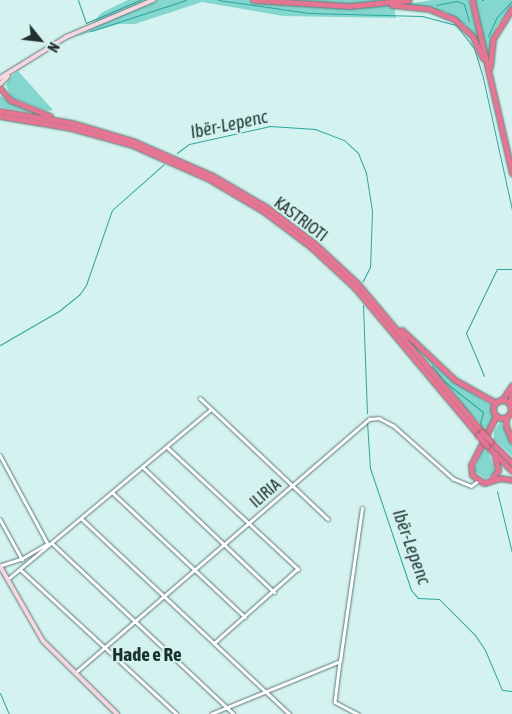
<!DOCTYPE html>
<html>
<head>
<meta charset="utf-8">
<style>
  body { margin:0 }
  #map { position:relative; width:512px; height:714px; overflow:hidden; background:#d4f2ef; font-family:"Asap Condensed",sans-serif }
  div>[style] { position:absolute }
  [style*='--x'] { left:calc(var(--x)*1px); top:calc(var(--y)*1px); width:calc(var(--w)*1px); rotate:calc(var(--a)*1deg) }
  .green>* { inset:0; background:#84d7cf }
  .stream>* { height:1px; margin:-0.5px; padding:0 0.5px; transform-origin:0.5px; border-radius:0.5px; background:#2ca69d }
  .roads { filter:drop-shadow(0 0 1px #5c7875) drop-shadow(0 0 1px #5c7875) }
  .street>* { height:2.5px; margin:-1.25px; padding:0 1.25px; transform-origin:1.25px; border-radius:1.25px; background:#fff }
  .secondary>* { height:4px; margin:-2px; padding:0 2px; transform-origin:2px; border-radius:2px; background:#f7d6df }
  .highway>* { height:5px; margin:-2.5px; padding:0 2.5px; transform-origin:2.5px; border-radius:2.5px; background:#e47593 }
  .highway>.ring { margin:-2.5px; padding:0; box-sizing:content-box; background:none; border:5px solid #e47593; border-radius:50% }
  .bridges { filter:drop-shadow(0 0 1px #a05c6f) drop-shadow(0 0 1px #a05c6f) }
  .highway-bridge>* { height:5px; margin:-2.5px; padding:0 2.5px; transform-origin:2.5px; border-radius:2.5px; background:#e47593 }
  span { translate:-50% -50%; white-space:nowrap; text-align:center; line-height:1.15; -webkit-text-stroke:4px #d4f2ef; paint-order:stroke }
  .street-label { font-size:16px; color:#232f2d }
  .water-label { font-size:18px; color:#1c3634; font-style:italic }
  .quarter-label { font-size:19px; color:#18312f; font-weight:700 }
  .north { position:absolute; left:15px; top:15px; width:50px; height:50px; -webkit-text-stroke:4px #d4f2ef; paint-order:stroke; rotate:119deg; font-size:14px; font-weight:700; line-height:20px; text-align:center; color:#232f2d }
  .north::after { content:''; display:block; margin:auto; width:18px; height:22px; background:#232f2d; clip-path:polygon(50% 0,100% 100%,50% 72%,0 100%) }
</style>
</head>
<body>
<div id="map">
  <div class="green">
    <div style="clip-path:polygon(128px 0,393px 0,396px 18px,283px 16px,202px 2px,135px 24px,119px 24px,74px 37px,87px 31px,101px 13px)"></div>
    <div style="clip-path:polygon(432px 0,469px 0,481px 47px,466px 25px,446px 12px,399px 5px)"></div>
    <div style="clip-path:polygon(475px 0,512px 0,512px 7px,498px 24px,491px 39px,488px 62px)"></div>
    <div style="clip-path:polygon(18px 71px,53px 110px,47px 111px,11px 97px,6px 85px,9px 78px)"></div>
    <div style="clip-path:polygon(0 96px,15px 104px,35px 113px,0 107px)"></div>
    <div style="clip-path:polygon(421px 351px,456px 382px,492px 406px,494px 416px,487px 430px,467px 410px)"></div>
    <div style="clip-path:polygon(501px 421px,512px 445px,512px 456px,494px 439px,494px 431px)"></div>
    <div style="clip-path:polygon(483px 449px,488px 452px,494px 467px,494px 473px,486px 479px,474px 471px)"></div>
  </div>
  <div class="stream">
    <div style="--x:78;--y:0;--w:24;--a:71"></div>
    <div style="--x:86;--y:23;--w:59;--a:-23.1"></div>
    <div style="--x:218;--y:0;--w:92;--a:8.1"></div>
    <div style="--x:309;--y:13;--w:113;--a:1.5"></div>
    <div style="--x:422;--y:16;--w:35;--a:15"></div>
    <div style="--x:456;--y:25;--w:29;--a:52"></div>
    <div style="--x:474;--y:48;--w:31;--a:73"></div>
    <div style="--x:483;--y:78;--w:135;--a:77.6"></div>
    <div style="--x:482;--y:0;--w:1;--a:0"></div>
    <div style="--x:436;--y:5;--w:21;--a:-11"></div>
    <div style="--x:457;--y:1;--w:8;--a:23"></div>
    <div style="--x:464;--y:4;--w:18;--a:74"></div>
    <div style="--x:91;--y:31;--w:100;--a:-18.1"></div>
    <div style="--x:488;--y:36;--w:21;--a:-65"></div>
    <div style="--x:497;--y:17;--w:22;--a:-47"></div>
    <div style="--x:177;--y:153;--w:15;--a:-37"></div>
    <div style="--x:189;--y:144;--w:83;--a:-12.5"></div>
    <div style="--x:270;--y:126;--w:45;--a:3.8"></div>
    <div style="--x:315;--y:129;--w:31;--a:21"></div>
    <div style="--x:344;--y:140;--w:19;--a:43"></div>
    <div style="--x:358;--y:153;--w:22;--a:68"></div>
    <div style="--x:366;--y:173;--w:38;--a:81"></div>
    <div style="--x:372;--y:211;--w:56;--a:92"></div>
    <div style="--x:370;--y:267;--w:16;--a:117"></div>
    <div style="--x:363;--y:305;--w:108;--a:87.9"></div>
    <div style="--x:0;--y:345;--w:68;--a:-30"></div>
    <div style="--x:59;--y:311;--w:26;--a:-39"></div>
    <div style="--x:79;--y:295;--w:12;--a:-55"></div>
    <div style="--x:86;--y:285;--w:79;--a:-70.9"></div>
    <div style="--x:112;--y:210;--w:69;--a:-41.5"></div>
    <div style="--x:432;--y:366;--w:21;--a:51"></div>
    <div style="--x:445;--y:382;--w:48;--a:38.3"></div>
    <div style="--x:483;--y:412;--w:11;--a:105"></div>
    <div style="--x:480;--y:423;--w:6;--a:59"></div>
    <div style="--x:484;--y:376;--w:47;--a:-112.7"></div>
    <div style="--x:466;--y:333;--w:71;--a:-64.2"></div>
    <div style="--x:497;--y:269;--w:15;--a:0"></div>
    <div style="--x:367;--y:422;--w:46;--a:86.3"></div>
    <div style="--x:370;--y:468;--w:129;--a:71.4"></div>
    <div style="--x:411;--y:590;--w:11;--a:49"></div>
    <div style="--x:418;--y:598;--w:21;--a:3"></div>
    <div style="--x:439;--y:599;--w:51;--a:45"></div>
    <div style="--x:475;--y:635;--w:18;--a:56"></div>
    <div style="--x:485;--y:650;--w:43;--a:67"></div>
    <div style="--x:502;--y:690;--w:10;--a:6"></div>
    <div style="--x:497;--y:491;--w:64;--a:76.4"></div>
    <div style="--x:0;--y:693;--w:23;--a:67"></div>
  </div>
  <div class="roads">
    <div class="street">
      <div style="--x:200;--y:398;--w:176;--a:43.4"></div>
      <div style="--x:511;--y:409;--w:1;--a:0"></div>
      <div style="--x:168;--y:448;--w:178;--a:42.9"></div>
      <div style="--x:298;--y:569;--w:111;--a:138.3"></div>
      <div style="--x:0;--y:455;--w:101;--a:61.7"></div>
      <div style="--x:48;--y:544;--w:30;--a:150"></div>
      <div style="--x:22;--y:559;--w:23;--a:162"></div>
      <div style="--x:144;--y:468;--w:180;--a:43.6"></div>
      <div style="--x:113;--y:493;--w:181;--a:43.2"></div>
      <div style="--x:0;--y:519;--w:46;--a:61.2"></div>
      <div style="--x:82;--y:519;--w:285;--a:43.2"></div>
      <div style="--x:53;--y:544;--w:248;--a:43.2"></div>
      <div style="--x:21;--y:570;--w:212;--a:42.7"></div>
      <div style="--x:8;--y:579;--w:263;--a:-39.9"></div>
      <div style="--x:340;--y:662;--w:40;--a:97.1"></div>
      <div style="--x:335;--y:702;--w:26;--a:28"></div>
      <div style="--x:75;--y:673;--w:389;--a:-40.8"></div>
      <div style="--x:369;--y:419;--w:10;--a:-6"></div>
      <div style="--x:379;--y:418;--w:17;--a:28"></div>
      <div style="--x:394;--y:426;--w:80;--a:41.5"></div>
      <div style="--x:454;--y:479;--w:18;--a:22"></div>
      <div style="--x:471;--y:486;--w:9;--a:-36"></div>
      <div style="--x:211;--y:714;--w:139;--a:-22.3"></div>
      <div style="--x:340;--y:661;--w:154;--a:-81.8"></div>
    </div>
    <div class="secondary">
      <div style="--x:0;--y:78;--w:78;--a:-31.8"></div>
      <div style="--x:66;--y:37;--w:95;--a:-23"></div>
      <div style="--x:0;--y:84;--w:11;--a:-45"></div>
      <div style="--x:0;--y:566;--w:86;--a:60.2"></div>
      <div style="--x:43;--y:641;--w:104;--a:44.6"></div>
    </div>
    <div class="highway">
      <div style="--x:253;--y:0;--w:97;--a:3.5"></div>
      <div style="--x:350;--y:6;--w:59;--a:-5.8"></div>
      <div style="--x:472;--y:0;--w:178;--a:77"></div>
      <div style="--x:392;--y:5;--w:37;--a:6"></div>
      <div style="--x:429;--y:9;--w:27;--a:22"></div>
      <div style="--x:454;--y:19;--w:26;--a:43"></div>
      <div style="--x:473;--y:37;--w:23;--a:65"></div>
      <div style="--x:490;--y:67;--w:28;--a:-84"></div>
      <div style="--x:493;--y:39;--w:36;--a:-58"></div>
      <div style="--x:0;--y:88;--w:16;--a:50"></div>
      <div style="--x:10;--y:100;--w:43;--a:21.8"></div>
      <div style="--x:0;--y:111;--w:73;--a:9.5"></div>
      <div style="--x:72;--y:123;--w:64;--a:16.4"></div>
      <div style="--x:133;--y:141;--w:85;--a:23.6"></div>
      <div style="--x:211;--y:175;--w:64;--a:30.2"></div>
      <div style="--x:266;--y:207;--w:60;--a:36.9"></div>
      <div style="--x:314;--y:243;--w:60;--a:43"></div>
      <div style="--x:358;--y:284;--w:193;--a:50"></div>
      <div style="--x:0;--y:116;--w:72;--a:9.6"></div>
      <div style="--x:71;--y:128;--w:63;--a:15.6"></div>
      <div style="--x:132;--y:145;--w:84;--a:23.8"></div>
      <div style="--x:209;--y:179;--w:63;--a:30.7"></div>
      <div style="--x:263;--y:211;--w:60;--a:36.9"></div>
      <div style="--x:311;--y:247;--w:59;--a:42.9"></div>
      <div style="--x:354;--y:287;--w:193;--a:50"></div>
      <div style="--x:402;--y:330;--w:73;--a:43.3"></div>
      <div style="--x:455;--y:380;--w:47;--a:29.3"></div>
      <div style="--x:502;--y:400;--w:18;--a:-56"></div>
      <div class="ring" style="left:493px;top:400px;width:13px;height:13px"></div>
      <div style="--x:510;--y:404;--w:15;--a:-82"></div>
      <div style="--x:496;--y:416;--w:55;--a:117"></div>
      <div style="--x:471;--y:465;--w:10;--a:84"></div>
      <div style="--x:472;--y:475;--w:14;--a:34"></div>
      <div style="--x:484;--y:483;--w:17;--a:-17"></div>
      <div style="--x:500;--y:478;--w:12;--a:9"></div>
      <div style="--x:506;--y:417;--w:9;--a:90"></div>
      <div style="--x:506;--y:426;--w:16;--a:68"></div>
      <div style="--x:491;--y:442;--w:30;--a:45"></div>
      <div style="--x:487;--y:446;--w:35;--a:45"></div>
      <div style="--x:492;--y:479;--w:11;--a:-56"></div>
      <div style="--x:498;--y:470;--w:17;--a:-103"></div>
    </div>
  </div>
  <div class="bridges">
    <div class="highway-bridge">
      <div style="--x:482;--y:432;--w:13;--a:48"></div>
      <div style="--x:478;--y:435;--w:14;--a:51"></div>
    </div>
  </div>
  <div class="street-label">
    <span style="left:301px;top:219px;rotate:37deg">KASTRIOTI</span>
    <span style="left:265px;top:493px;rotate:-41deg">ILIRIA</span>
  </div>
  <div class="water-label">
    <span style="left:229px;top:125px;rotate:-12deg">Ibër-Lepenc</span>
    <span style="left:411px;top:547px;rotate:70deg">Ibër-Lepenc</span>
  </div>
  <div class="quarter-label">
    <span style="left:147px;top:655px">Hade e Re</span>
  </div>
  <div class="north">N</div>
</div>
</body>
</html>
